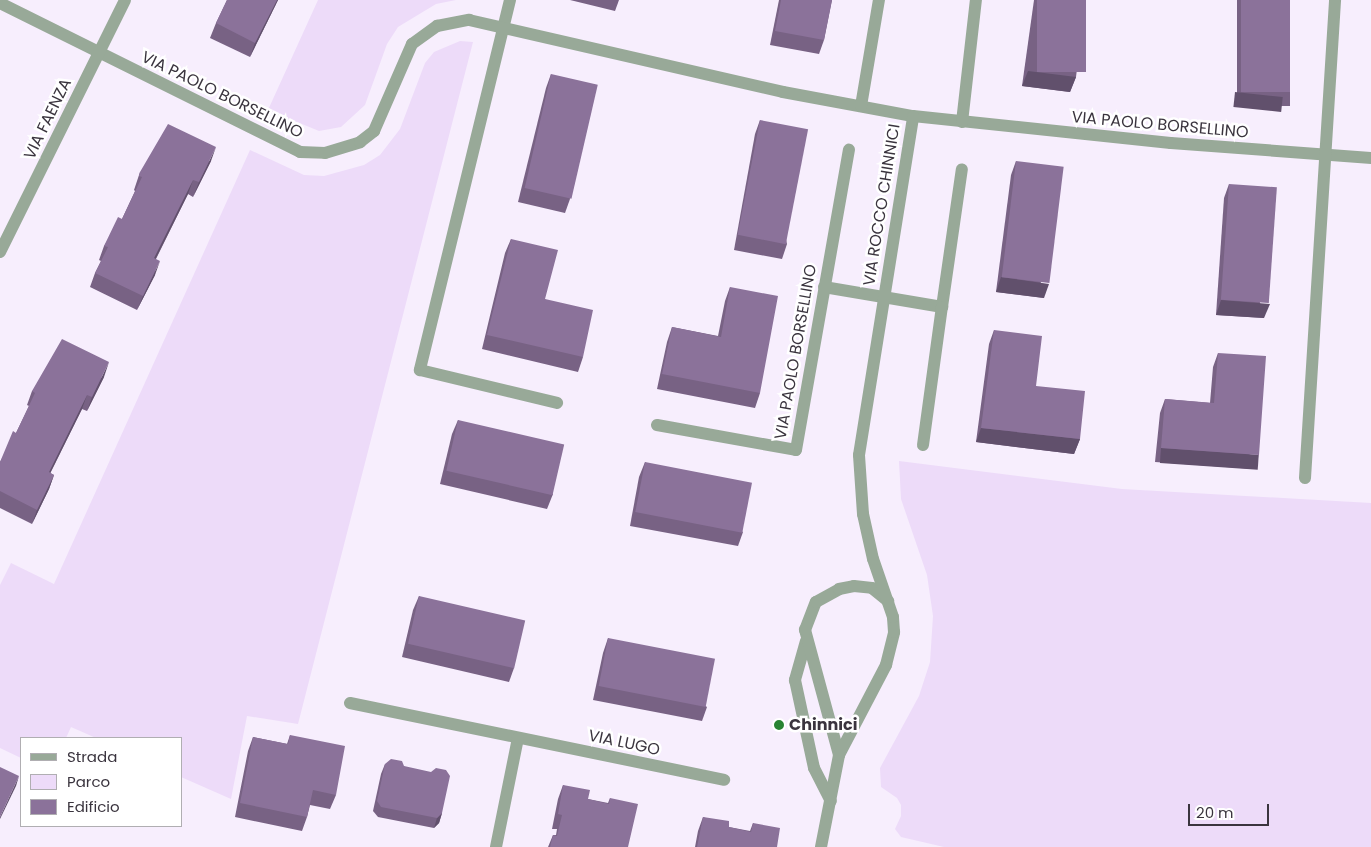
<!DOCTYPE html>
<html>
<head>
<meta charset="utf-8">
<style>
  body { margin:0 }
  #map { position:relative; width:1371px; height:847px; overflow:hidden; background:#f7eefd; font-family:Poppins,sans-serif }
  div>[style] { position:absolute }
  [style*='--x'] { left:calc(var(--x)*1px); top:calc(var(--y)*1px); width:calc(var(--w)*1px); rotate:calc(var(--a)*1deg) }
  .green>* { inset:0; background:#eddbf9 }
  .minor>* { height:12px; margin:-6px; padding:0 6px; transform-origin:6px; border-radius:6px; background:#98a998 }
  .wall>* { inset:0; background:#786284; transform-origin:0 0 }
  .shaded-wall>* { inset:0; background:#61506c; transform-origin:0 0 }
  .building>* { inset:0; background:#8b729a; transform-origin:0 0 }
  .dots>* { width:14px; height:14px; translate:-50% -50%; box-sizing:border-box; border:2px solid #fff; border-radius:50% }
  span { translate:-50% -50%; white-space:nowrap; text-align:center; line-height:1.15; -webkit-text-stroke:5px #fff; paint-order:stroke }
  .street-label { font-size:16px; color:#3a343e }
  .poi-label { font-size:16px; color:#3a343e; font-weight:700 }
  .left { translate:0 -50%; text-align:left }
  .legend { position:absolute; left:20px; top:737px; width:162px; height:90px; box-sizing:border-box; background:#fff; border:1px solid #b0aeb2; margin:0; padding:6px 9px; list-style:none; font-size:15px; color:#3a343e }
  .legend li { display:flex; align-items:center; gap:10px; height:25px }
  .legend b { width:25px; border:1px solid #b0aeb2 }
  .scale { position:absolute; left:1188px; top:804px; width:81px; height:22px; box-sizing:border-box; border:2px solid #3a343e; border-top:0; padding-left:6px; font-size:15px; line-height:18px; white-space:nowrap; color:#3a343e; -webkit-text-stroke:4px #fff; paint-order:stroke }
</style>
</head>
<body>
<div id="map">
  <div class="green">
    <div style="clip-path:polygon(318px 0,456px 0,436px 4px,398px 27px,387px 44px,365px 105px,341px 127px,319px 131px,268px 110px)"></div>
    <div style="clip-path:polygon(460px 41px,473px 42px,298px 724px,247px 716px,231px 799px,181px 777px,181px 738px,96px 738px,71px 727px,66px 738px,21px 738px,21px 758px,0 748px,0 585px,11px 563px,54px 584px,250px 150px,304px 175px,324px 176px,364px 165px,380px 155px,400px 129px,425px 63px,434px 52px)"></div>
    <div style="clip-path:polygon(899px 461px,1122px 489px,1371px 503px,1371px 847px,944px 847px,901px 837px,895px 829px,901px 816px,901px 805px,897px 798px,881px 787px,880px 768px,919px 696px,930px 662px,933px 616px,927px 575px,901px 499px)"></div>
  </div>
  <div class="minor">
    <div style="--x:510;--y:0;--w:381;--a:103.7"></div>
    <div style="--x:420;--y:370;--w:141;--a:13.5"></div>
    <div style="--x:0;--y:3;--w:335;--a:26.4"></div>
    <div style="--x:300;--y:152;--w:25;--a:2"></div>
    <div style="--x:325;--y:153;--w:37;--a:-17"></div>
    <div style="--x:360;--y:142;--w:18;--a:-38"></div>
    <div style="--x:374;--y:131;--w:95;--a:-66.4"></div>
    <div style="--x:412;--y:44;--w:31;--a:-36"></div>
    <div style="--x:437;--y:26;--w:33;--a:-11"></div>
    <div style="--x:469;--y:20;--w:322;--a:12.9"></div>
    <div style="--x:783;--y:92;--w:132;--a:10.5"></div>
    <div style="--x:913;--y:116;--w:259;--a:6"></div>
    <div style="--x:1171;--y:143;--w:201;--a:4.3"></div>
    <div style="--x:861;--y:106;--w:108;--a:-80.4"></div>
    <div style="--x:962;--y:122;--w:123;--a:-83.5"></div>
    <div style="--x:0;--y:252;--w:281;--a:-63.6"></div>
    <div style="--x:824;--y:287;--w:120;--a:9.6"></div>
    <div style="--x:942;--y:307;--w:139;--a:-81.8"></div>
    <div style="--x:657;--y:425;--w:141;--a:10.2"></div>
    <div style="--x:796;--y:450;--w:305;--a:-80"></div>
    <div style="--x:923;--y:445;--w:139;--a:-82.2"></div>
    <div style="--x:1305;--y:478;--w:479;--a:-86.4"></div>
    <div style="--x:806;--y:641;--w:41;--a:105.8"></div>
    <div style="--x:795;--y:680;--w:90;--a:77.8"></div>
    <div style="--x:814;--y:768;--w:37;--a:63"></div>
    <div style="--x:350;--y:703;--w:382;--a:11.6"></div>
    <div style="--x:839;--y:755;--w:130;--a:-105.2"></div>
    <div style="--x:805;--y:630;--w:30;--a:-69"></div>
    <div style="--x:816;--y:602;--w:26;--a:-29"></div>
    <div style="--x:839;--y:589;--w:15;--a:-11"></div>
    <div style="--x:854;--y:586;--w:18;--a:6"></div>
    <div style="--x:872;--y:588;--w:21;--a:39"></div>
    <div style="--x:496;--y:847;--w:111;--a:-78.6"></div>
    <div style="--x:821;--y:847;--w:94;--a:-78.9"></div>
    <div style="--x:839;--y:755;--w:102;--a:-62.4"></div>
    <div style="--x:886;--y:665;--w:34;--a:-76"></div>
    <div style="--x:894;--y:632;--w:15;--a:-94"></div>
    <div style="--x:893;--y:617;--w:61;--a:-109"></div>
    <div style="--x:873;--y:559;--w:46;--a:-102.5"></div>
    <div style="--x:863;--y:514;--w:59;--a:-93.9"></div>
    <div style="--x:859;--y:455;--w:343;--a:-80.9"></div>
  </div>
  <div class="wall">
    <div style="clip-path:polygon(227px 0,278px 0,250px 57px,210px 38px,216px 23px)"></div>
    <div style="clip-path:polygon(570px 0,619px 0,615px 11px)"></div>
    <div style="clip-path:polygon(779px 0,832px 0,824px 40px,819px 54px,770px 45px)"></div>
    <div style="clip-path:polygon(1034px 0,1086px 0,1076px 77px,1070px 92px,1022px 86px)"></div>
    <div style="left:1237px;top:0;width:53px;height:106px"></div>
    <div style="clip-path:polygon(551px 74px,570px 199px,565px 213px,518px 202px,546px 88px)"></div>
    <div style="clip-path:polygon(760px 120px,787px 244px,782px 259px,734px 250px,755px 134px)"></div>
    <div style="clip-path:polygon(211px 161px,193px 197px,188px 194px,156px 259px,155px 275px,137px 310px,90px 287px,95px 273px,101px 261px,99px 260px,104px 246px,122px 219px,135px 191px,134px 190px,140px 172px)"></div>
    <div style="clip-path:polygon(1016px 161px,1044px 298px,996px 292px,1011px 175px)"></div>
    <div style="clip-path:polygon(1229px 184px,1264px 318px,1216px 315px,1224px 198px)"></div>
    <div style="clip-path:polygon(511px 239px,545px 299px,583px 357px,578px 372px,482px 349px,505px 253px)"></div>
    <div style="clip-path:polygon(730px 287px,760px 393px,755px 408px,657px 389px,667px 342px,672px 327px,718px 336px,725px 301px)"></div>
    <div style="clip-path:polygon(994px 330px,1036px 386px,1080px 439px,1074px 454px,976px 442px,989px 344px)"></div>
    <div style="clip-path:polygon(1218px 353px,1254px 469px,1155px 462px,1160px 413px,1165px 399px,1210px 403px,1213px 367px)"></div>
    <div style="clip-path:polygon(104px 377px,87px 411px,82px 409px,50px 473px,54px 475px,49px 489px,32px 524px,0 508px,0 462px,16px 433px,29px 406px,27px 405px,32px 391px)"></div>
    <div style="clip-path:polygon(458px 420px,553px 494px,547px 509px,440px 484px,452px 434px)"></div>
    <div style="clip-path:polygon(645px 462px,743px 532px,738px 546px,630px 526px,639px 477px)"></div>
    <div style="clip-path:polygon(419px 596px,514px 668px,509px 682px,402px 657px,413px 610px)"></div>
    <div style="clip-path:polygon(608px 638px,707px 707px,702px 721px,593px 700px,603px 653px)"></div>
    <div style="clip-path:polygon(290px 735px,336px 795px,330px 809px,310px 805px,307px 817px,302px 831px,235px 817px,248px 751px,253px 737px,287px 744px)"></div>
    <div style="clip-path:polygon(385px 764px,404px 766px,442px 813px,439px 823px,434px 828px,378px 817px,373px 811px,381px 774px)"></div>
    <div style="clip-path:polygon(563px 785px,588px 799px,608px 803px,610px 798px,628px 847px,548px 847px,553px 835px,556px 835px,557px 829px,552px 829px,558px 799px)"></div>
    <div style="clip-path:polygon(703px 817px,729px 827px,750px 831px,753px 823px,777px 847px,695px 847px,698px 831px)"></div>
  </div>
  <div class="shaded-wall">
    <div style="clip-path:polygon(277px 0,278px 0,250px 57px,255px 43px)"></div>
    <div style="clip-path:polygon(1028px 71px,1076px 77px,1070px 92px,1022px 86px)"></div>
    <div style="left:1235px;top:92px;width:48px;height:15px;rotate:6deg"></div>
    <div style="clip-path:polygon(216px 147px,211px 161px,193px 197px,199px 182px)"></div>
    <div style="clip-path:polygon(193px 180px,188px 194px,149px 272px,154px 258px)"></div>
    <div style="clip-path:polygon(160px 261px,155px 275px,137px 310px,143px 296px)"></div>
    <div style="clip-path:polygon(1001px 277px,1049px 284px,1044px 298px,996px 292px)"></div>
    <div style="clip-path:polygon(1221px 300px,1270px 304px,1264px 318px,1216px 315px)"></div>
    <div style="clip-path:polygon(109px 362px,104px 377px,87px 411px,92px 397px)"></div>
    <div style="clip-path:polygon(87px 395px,82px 409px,44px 486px,49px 472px)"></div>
    <div style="clip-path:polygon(981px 428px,1080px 439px,1074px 454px,976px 442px)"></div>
    <div style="left:1161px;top:448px;width:98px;height:15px;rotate:4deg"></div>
    <div style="clip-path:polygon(54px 475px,49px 489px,32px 524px,37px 510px)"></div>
    <div style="clip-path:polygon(19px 776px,16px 786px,0 819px,0 817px)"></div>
    <div style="clip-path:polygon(442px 813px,439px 823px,434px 828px,437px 818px)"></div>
  </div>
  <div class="building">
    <div style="clip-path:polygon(227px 0,277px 0,255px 43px,216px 23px)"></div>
    <div style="clip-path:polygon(781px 0,832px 0,824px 40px,775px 31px)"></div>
    <div style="left:1037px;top:0;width:49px;height:72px"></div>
    <div style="left:1241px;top:0;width:49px;height:92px"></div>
    <div style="left:551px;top:74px;width:48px;height:117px;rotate:13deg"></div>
    <div style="left:760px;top:120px;width:49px;height:117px;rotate:11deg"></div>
    <div style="clip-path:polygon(168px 124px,216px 147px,199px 182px,193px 180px,154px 258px,160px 261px,143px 296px,95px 273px,108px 247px,104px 246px,118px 217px,122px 219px,142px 177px,139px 176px,140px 172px)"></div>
    <div style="left:1016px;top:161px;width:48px;height:117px;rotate:7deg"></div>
    <div style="left:1229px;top:184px;width:48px;height:116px;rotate:4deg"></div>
    <div style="clip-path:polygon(511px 239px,558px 250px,545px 299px,593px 310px,583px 357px,487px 335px)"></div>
    <div style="clip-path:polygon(730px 287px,778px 296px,760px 393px,662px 374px,672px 327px,721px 337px)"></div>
    <div style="clip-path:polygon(994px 330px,1042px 336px,1036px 386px,1085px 391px,1080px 439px,981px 428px)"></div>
    <div style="clip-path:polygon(62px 339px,109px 362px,92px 397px,87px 395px,49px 472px,54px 475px,37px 510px,0 491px,0 462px,13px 431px,16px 433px,35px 393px,32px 391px)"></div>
    <div style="clip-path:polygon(1218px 353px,1266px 356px,1259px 455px,1161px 448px,1165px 399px,1214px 403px)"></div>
    <div style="left:458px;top:420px;width:109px;height:52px;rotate:13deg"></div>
    <div style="left:645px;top:462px;width:109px;height:51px;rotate:11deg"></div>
    <div style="left:419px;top:596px;width:109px;height:49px;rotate:13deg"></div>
    <div style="left:608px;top:638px;width:109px;height:49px;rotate:11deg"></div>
    <div style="clip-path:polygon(290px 735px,345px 746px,336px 795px,313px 790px,307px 817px,240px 803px,253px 737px,288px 744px)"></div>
    <div style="clip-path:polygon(391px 759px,402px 761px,404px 766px,431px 772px,436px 768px,446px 770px,450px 776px,442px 813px,437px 818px,381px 807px,377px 801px,385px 764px)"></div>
    <div style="clip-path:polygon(0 767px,19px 776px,0 817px)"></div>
    <div style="clip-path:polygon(563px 785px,590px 790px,588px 799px,609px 804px,610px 798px,638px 804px,628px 847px,550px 847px,553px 835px,557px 836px,562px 815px,558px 814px)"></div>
    <div style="clip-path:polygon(703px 817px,729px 821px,729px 827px,751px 832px,753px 823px,780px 828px,777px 847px,697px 847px)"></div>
  </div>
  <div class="dots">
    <div style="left:779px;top:725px;background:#288333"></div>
  </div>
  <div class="street-label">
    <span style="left:222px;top:95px;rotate:26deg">VIA PAOLO BORSELLINO</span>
    <span style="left:48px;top:119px;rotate:-64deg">VIA FAENZA</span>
    <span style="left:1160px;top:125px;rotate:5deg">VIA PAOLO BORSELLINO</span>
    <span style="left:882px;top:205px;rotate:-81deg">VIA ROCCO CHINNICI</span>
    <span style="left:796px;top:352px;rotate:-80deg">VIA PAOLO BORSELLINO</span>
    <span style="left:624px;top:743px;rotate:12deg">VIA LUGO</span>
  </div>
  <div class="poi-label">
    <span class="left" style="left:789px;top:725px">Chinnici</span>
  </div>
  <ul class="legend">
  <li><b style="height:6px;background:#98a998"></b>Strada</li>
  <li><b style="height:14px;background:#eddbf9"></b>Parco</li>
  <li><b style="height:14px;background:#8b729a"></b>Edificio</li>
  </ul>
  <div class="scale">20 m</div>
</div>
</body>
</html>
